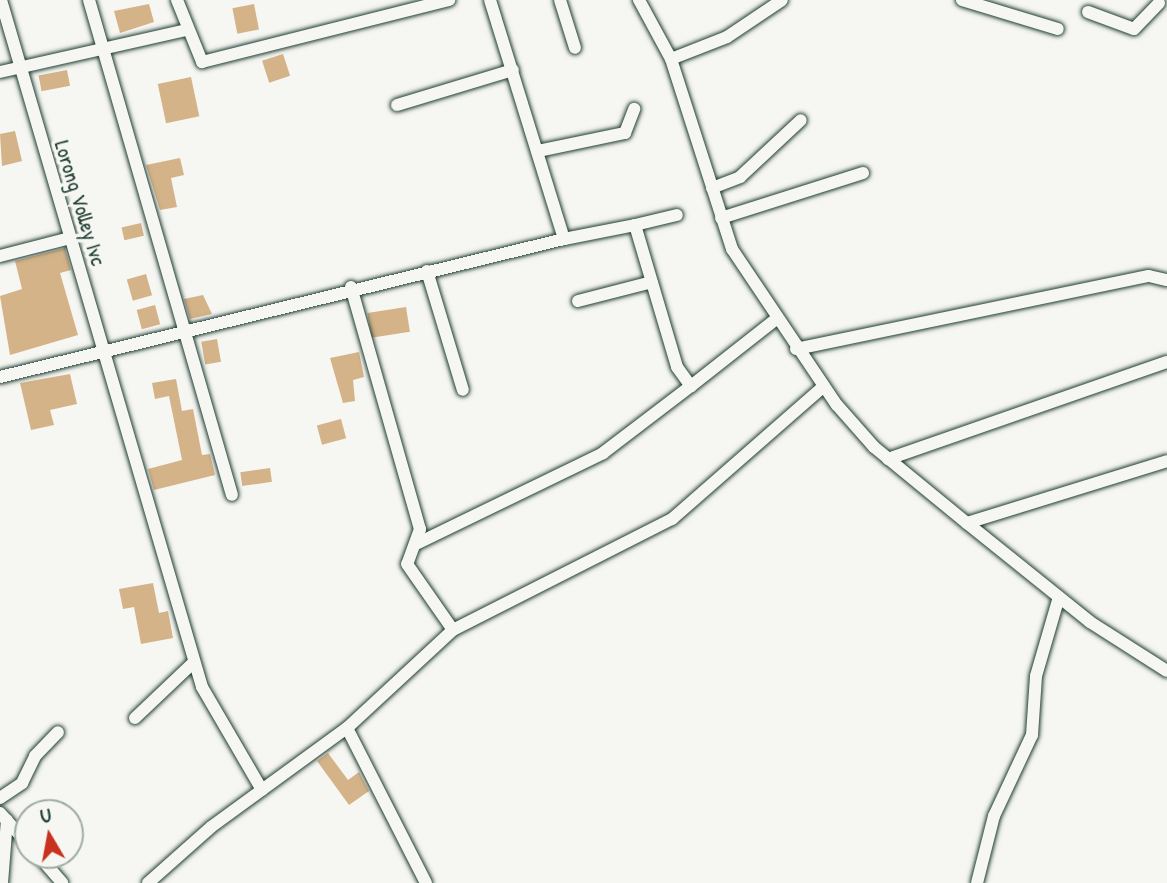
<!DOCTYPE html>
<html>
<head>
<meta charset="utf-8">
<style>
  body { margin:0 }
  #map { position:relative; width:1167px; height:883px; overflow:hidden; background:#f6f6f2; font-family:"Patrick Hand",sans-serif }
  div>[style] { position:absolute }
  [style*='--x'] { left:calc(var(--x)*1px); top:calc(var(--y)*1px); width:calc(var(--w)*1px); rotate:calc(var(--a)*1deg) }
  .building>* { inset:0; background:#d5b388; transform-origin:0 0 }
  .roads { filter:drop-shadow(0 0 2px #1f3d34) drop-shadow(0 0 2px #1f3d34) }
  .minor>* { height:12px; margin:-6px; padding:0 6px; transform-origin:6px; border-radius:6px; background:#f6f6f2 }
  span { translate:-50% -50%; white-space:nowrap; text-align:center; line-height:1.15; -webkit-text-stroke:7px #f6f6f2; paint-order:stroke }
  .street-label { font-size:21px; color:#1f3d34 }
  .north { position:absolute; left:14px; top:799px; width:70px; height:70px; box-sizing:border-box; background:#f6f6f2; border:2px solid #a0aca6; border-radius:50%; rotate:350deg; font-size:19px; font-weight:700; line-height:28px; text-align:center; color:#1f3d34 }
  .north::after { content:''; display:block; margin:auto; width:24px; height:32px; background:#c8321e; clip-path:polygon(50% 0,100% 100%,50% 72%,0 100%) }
</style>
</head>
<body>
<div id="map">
  <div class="building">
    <div style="clip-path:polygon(149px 4px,154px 22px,120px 33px,114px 11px)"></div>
    <div style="left:254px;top:4px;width:26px;height:22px;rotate:79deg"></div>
    <div style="left:283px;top:54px;width:23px;height:22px;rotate:72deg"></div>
    <div style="left:67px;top:70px;width:16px;height:29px;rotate:79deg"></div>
    <div style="left:191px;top:77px;width:40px;height:34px;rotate:78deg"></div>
    <div style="clip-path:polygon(15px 131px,22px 161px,2px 166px,0 134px)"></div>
    <div style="clip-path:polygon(180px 158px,184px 175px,171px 178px,177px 207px,160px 210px,146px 165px)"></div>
    <div style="left:141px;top:223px;width:13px;height:20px;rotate:77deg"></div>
    <div style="clip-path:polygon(65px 248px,71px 270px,60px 273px,78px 335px,10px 355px,0 296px,22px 289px,15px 261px)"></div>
    <div style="left:146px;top:274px;width:22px;height:20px;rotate:74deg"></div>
    <div style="clip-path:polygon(203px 295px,212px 314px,190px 319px,184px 299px)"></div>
    <div style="left:155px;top:305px;width:20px;height:19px;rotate:75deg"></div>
    <div style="left:406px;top:307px;width:25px;height:39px;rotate:81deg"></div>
    <div style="left:217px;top:339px;width:23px;height:16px;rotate:80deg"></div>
    <div style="clip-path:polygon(359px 352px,364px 377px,353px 380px,355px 401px,343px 403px,330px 358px)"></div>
    <div style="clip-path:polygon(70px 374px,77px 404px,50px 410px,54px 425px,31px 430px,20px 383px)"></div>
    <div style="clip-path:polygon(176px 379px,182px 411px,193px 409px,202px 455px,210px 454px,215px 475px,154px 490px,148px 469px,182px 460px,169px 396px,155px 399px,152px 383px)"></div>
    <div style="left:341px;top:419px;width:20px;height:25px;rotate:75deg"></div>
    <div style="left:270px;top:468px;width:14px;height:30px;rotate:82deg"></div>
    <div style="clip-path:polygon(153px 583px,159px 613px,168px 611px,173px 638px,141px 644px,134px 607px,123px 609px,119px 589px)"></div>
    <div style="clip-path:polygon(328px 753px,348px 780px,359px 772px,369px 791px,349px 805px,317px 761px)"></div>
  </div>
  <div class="roads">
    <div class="minor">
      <div style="--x:1;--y:0;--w:716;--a:73.69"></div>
      <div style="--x:202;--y:687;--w:119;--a:59.8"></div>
      <div style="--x:89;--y:0;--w:515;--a:73.89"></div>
      <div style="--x:177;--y:0;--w:67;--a:68"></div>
      <div style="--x:202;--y:62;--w:255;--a:-14.1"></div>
      <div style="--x:560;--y:0;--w:50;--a:72.6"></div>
      <div style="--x:639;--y:0;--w:67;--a:61.5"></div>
      <div style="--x:671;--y:59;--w:200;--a:72.2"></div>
      <div style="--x:732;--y:249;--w:188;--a:56.1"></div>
      <div style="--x:837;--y:405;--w:56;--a:48.6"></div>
      <div style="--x:874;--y:447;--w:120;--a:39.3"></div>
      <div style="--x:967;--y:523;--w:158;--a:38.8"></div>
      <div style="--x:1090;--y:622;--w:91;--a:32.5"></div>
      <div style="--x:962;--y:0;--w:100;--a:16.8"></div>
      <div style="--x:1088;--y:12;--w:49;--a:20.3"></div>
      <div style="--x:1134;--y:29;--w:36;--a:-46"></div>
      <div style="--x:671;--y:59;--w:60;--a:-21.4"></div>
      <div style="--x:727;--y:37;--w:66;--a:-33.9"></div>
      <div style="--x:0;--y:72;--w:191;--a:-12.7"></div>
      <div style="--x:397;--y:105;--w:121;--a:-16.8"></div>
      <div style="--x:538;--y:151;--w:89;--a:-11.7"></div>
      <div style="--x:625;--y:133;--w:26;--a:-69"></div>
      <div style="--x:712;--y:188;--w:30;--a:-21"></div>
      <div style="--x:740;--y:177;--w:83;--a:-43.1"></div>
      <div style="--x:721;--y:218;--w:149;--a:-17.6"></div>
      <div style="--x:635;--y:225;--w:43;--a:-13.4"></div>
      <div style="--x:564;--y:239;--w:72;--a:-11.2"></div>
      <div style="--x:635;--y:225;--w:148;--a:73.5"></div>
      <div style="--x:677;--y:367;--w:24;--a:54"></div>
      <div style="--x:691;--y:386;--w:108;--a:-38.2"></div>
      <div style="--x:0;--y:256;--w:72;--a:-14.4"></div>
      <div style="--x:427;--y:271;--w:124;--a:73.2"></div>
      <div style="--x:351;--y:287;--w:252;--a:74.1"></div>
      <div style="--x:420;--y:529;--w:37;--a:110"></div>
      <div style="--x:407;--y:564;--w:80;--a:55.1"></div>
      <div style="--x:578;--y:301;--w:76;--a:-14.4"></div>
      <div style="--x:796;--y:349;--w:360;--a:-11.7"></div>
      <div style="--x:1149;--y:276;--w:18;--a:13"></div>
      <div style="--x:0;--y:377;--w:581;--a:-13.75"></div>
      <div style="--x:564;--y:239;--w:250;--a:-107.2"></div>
      <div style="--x:888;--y:459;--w:295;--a:-19.2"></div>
      <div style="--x:967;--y:523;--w:209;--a:-17.2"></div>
      <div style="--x:416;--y:544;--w:208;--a:-25.9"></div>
      <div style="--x:603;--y:453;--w:111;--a:-37.3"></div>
      <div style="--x:135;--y:718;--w:81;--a:-43.5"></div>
      <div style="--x:347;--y:728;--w:174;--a:63"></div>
      <div style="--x:0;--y:798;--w:27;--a:-34"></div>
      <div style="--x:22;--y:783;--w:30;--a:-64"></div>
      <div style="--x:35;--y:756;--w:33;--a:-46"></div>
      <div style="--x:0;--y:813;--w:42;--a:47.9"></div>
      <div style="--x:38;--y:855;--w:37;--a:49"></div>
      <div style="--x:2;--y:883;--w:63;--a:-85.5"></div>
      <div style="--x:148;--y:883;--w:84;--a:-41.6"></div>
      <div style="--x:211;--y:827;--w:168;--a:-36.1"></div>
      <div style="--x:347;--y:728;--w:144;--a:-42.8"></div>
      <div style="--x:453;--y:630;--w:246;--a:-26.9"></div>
      <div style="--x:672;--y:519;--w:201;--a:-41.2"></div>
      <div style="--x:977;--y:883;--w:69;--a:-75.8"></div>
      <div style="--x:994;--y:816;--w:89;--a:-64.9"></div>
      <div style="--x:1032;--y:735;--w:59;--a:-86.1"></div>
      <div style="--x:1036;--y:676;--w:82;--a:-73.8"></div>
    </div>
  </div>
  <div class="street-label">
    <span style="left:80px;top:203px;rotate:73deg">Lorong Volley Ivc</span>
  </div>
  <div class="north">U</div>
</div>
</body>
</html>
